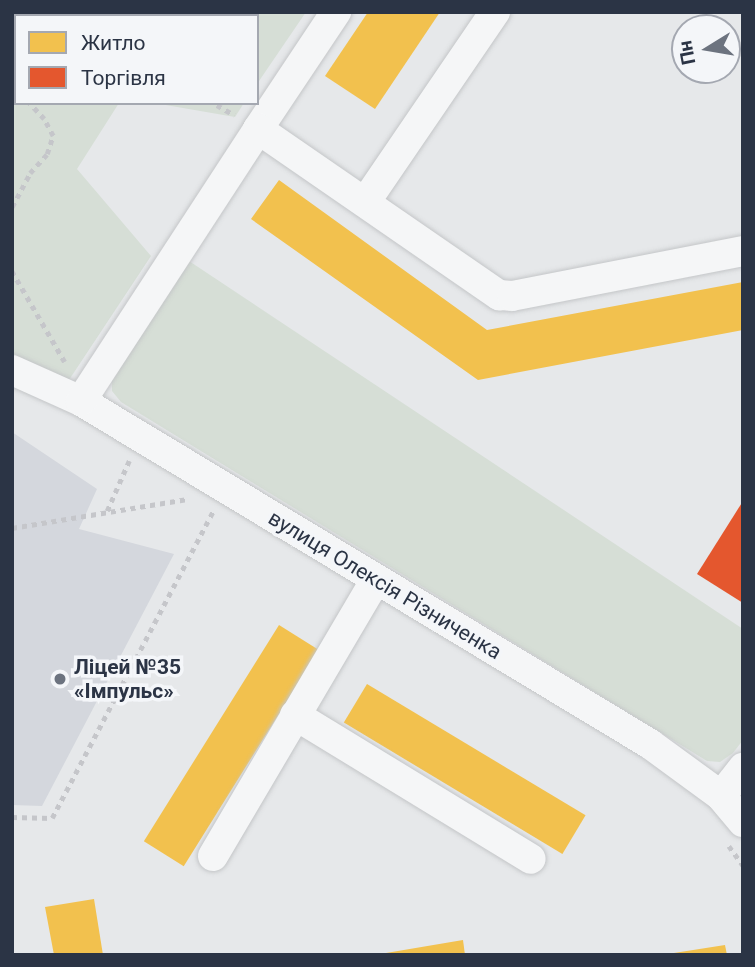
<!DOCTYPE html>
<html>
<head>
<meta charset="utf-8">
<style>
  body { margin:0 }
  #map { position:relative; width:755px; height:967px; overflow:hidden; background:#e6e8ea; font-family:Roboto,sans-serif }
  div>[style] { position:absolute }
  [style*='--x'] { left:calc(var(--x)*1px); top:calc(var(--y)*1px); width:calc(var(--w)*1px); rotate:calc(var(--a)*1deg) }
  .built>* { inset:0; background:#d4d7dd }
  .green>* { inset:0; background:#d6ded6 }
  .homes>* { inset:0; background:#f2c14e; transform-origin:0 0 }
  .shops>* { inset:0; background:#e4572e }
  .path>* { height:4.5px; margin-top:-2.25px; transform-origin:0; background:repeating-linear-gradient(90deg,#c5c6ca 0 5px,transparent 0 10px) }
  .roads { filter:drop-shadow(0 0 2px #c4c6c8) drop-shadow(0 0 2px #c4c6c8) }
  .minor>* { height:30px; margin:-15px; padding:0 15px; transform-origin:15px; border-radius:15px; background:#f5f6f7 }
  .dots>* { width:19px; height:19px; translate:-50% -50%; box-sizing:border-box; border:4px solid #f4f6f9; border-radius:50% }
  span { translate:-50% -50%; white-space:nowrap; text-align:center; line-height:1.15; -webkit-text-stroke:7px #f4f6f9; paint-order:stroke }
  .street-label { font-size:21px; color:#2b3445 }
  .poi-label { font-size:21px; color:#2b3445; font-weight:700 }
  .left { translate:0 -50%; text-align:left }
  .frame { position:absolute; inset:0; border:14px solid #2b3445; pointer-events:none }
  .legend { position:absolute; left:14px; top:14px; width:245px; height:91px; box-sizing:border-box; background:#f4f6f9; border:2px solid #a4a8b1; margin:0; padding:9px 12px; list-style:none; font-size:21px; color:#2b3445 }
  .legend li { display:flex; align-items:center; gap:14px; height:35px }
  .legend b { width:35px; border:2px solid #a4a8b1 }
  .north { position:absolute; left:671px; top:14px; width:70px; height:70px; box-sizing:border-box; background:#f4f6f9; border:2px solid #a4a8b1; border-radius:50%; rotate:259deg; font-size:19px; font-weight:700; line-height:28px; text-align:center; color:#2b3445 }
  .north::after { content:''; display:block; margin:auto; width:24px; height:32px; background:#6c737f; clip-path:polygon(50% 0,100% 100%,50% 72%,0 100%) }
</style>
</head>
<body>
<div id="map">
  <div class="built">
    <div style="clip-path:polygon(12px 432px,97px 489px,79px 529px,174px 554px,42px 806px,12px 805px)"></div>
  </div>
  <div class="green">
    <div style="clip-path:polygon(12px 12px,306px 12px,257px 84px,257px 16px,16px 16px,16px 103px,119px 103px,77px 169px,151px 256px,61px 392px,12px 360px)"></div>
    <div style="clip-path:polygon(154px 103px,244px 103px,235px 117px)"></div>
    <div style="clip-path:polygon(189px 261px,743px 629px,743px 740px,733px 753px,720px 762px,707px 761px,121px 402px,112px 391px,112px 378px)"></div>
  </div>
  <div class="homes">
    <div style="clip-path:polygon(368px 12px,440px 12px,375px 109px,325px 76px)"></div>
    <div style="clip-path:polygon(279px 180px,487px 330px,743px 282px,743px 330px,478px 380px,251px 219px)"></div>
    <div style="left:279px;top:625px;width:47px;height:255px;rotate:32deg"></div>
    <div style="left:367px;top:684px;width:255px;height:45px;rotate:31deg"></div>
    <div style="clip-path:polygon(94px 899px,103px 955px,54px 955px,45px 907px)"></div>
    <div style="clip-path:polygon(463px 940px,465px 955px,386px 955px,386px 953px)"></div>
    <div style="clip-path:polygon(725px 945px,727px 955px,674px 955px,674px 953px)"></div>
  </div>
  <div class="shops">
    <div style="clip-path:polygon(743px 501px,743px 603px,697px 574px)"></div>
  </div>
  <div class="path">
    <div style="--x:147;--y:12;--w:5;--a:53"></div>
    <div style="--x:126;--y:16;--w:4;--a:-63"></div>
    <div style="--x:12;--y:47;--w:4;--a:14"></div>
    <div style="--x:12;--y:83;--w:4;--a:-27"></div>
    <div style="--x:12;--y:89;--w:5;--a:37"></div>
    <div style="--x:217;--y:105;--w:20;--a:30"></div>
    <div style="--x:12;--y:207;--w:38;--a:-62"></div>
    <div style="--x:30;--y:173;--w:25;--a:-48"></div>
    <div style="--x:47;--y:154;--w:19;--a:-72"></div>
    <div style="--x:53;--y:136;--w:19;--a:-118"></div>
    <div style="--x:44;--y:119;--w:22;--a:-133"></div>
    <div style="--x:12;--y:271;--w:105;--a:59.8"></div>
    <div style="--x:107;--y:511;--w:55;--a:-66.3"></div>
    <div style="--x:12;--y:528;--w:178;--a:-9.4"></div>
    <div style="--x:12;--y:817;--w:40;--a:1.4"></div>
    <div style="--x:52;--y:818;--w:347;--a:-62.3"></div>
    <div style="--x:729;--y:846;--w:24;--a:54"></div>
  </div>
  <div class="roads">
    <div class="minor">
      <div style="--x:258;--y:129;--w:141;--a:-56.3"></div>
      <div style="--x:366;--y:201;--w:229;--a:-55.7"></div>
      <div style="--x:12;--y:370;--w:76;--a:24.2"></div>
      <div style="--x:81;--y:401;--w:664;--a:31.08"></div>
      <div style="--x:650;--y:744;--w:88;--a:36.2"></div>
      <div style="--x:721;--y:796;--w:34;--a:50"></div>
      <div style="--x:81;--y:401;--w:325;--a:-56.9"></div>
      <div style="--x:258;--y:129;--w:293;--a:34.6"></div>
      <div style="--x:499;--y:295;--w:13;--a:4"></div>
      <div style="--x:512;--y:296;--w:235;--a:-11"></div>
      <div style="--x:295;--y:715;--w:276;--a:31.4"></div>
      <div style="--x:721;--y:796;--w:36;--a:-52"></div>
      <div style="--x:213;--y:856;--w:321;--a:-59.5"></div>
    </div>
  </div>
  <div class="dots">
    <div style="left:60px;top:679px;background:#6c737f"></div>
  </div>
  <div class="street-label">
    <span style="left:385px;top:585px;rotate:31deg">вулиця Олексія Різниченка</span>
  </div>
  <div class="poi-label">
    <span class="left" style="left:74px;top:679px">Ліцей №35<br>«Імпульс»</span>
  </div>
  <div class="frame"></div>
  <ul class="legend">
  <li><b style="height:19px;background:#f2c14e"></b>Житло</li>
  <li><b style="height:19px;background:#e4572e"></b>Торгівля</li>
  </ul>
  <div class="north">Пн</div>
</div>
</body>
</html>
